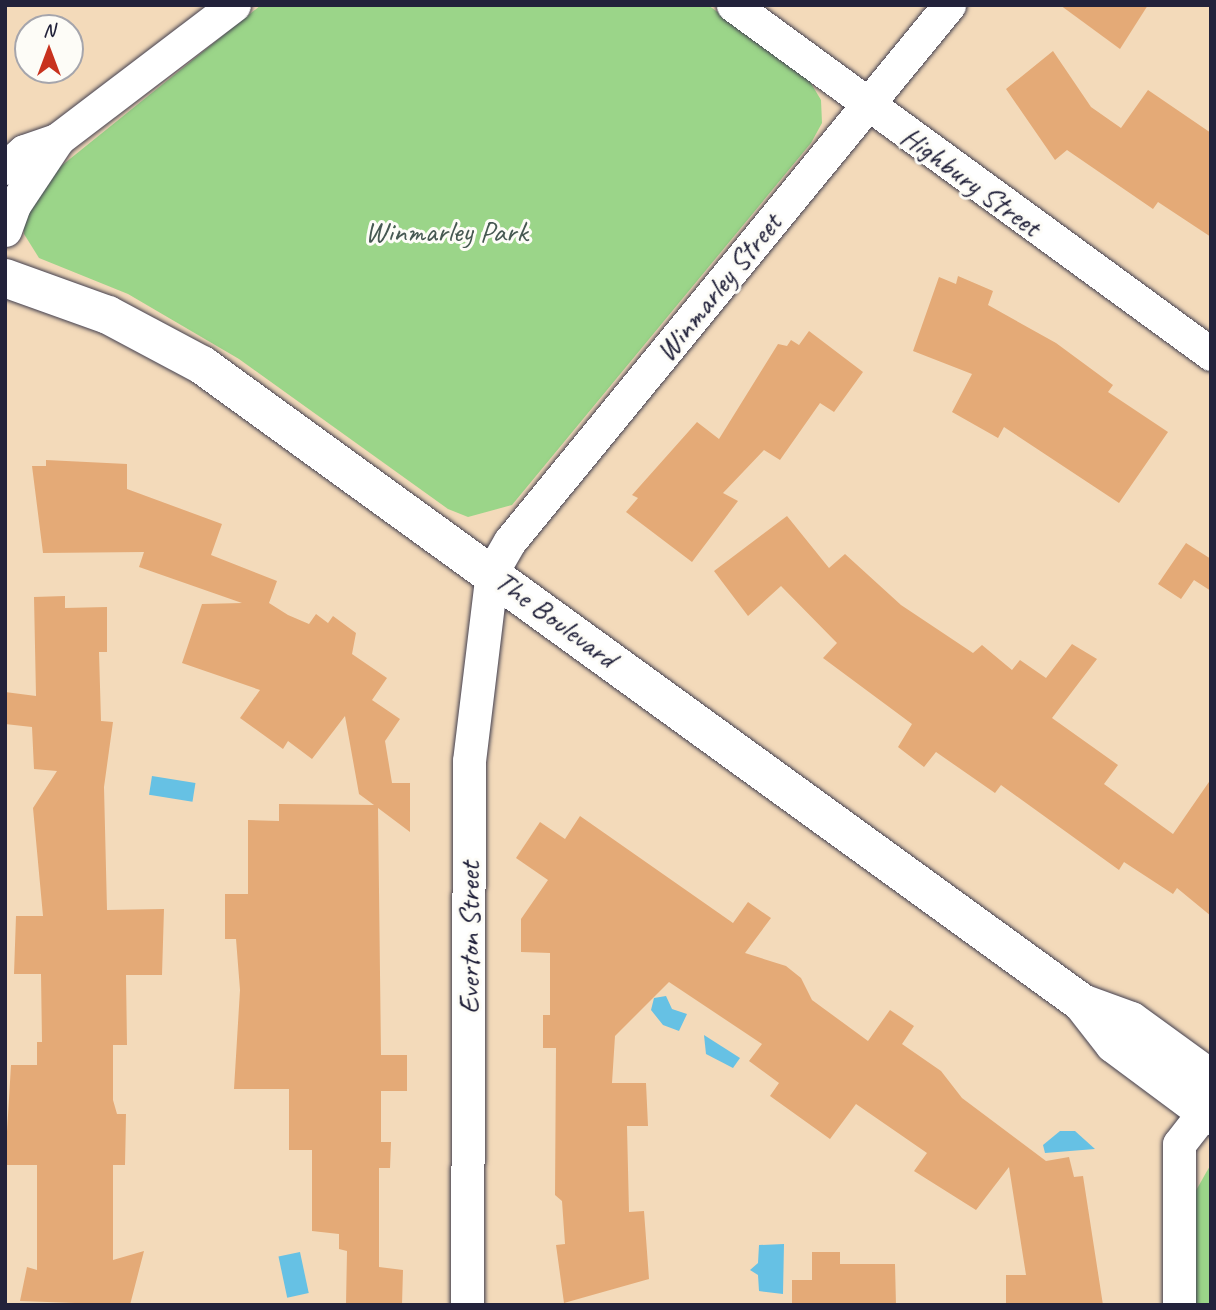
<!DOCTYPE html>
<html>
<head>
<meta charset="utf-8">
<style>
  body { margin:0 }
  #map { position:relative; width:1216px; height:1310px; overflow:hidden; background:#f3daba; font-family:Caveat,sans-serif }
  div>[style] { position:absolute }
  [style*='--x'] { left:calc(var(--x)*1px); top:calc(var(--y)*1px); width:calc(var(--w)*1px); rotate:calc(var(--a)*1deg) }
  .green>* { inset:0; background:#9bd589 }
  .water>* { inset:0; background:#66c1e4; transform-origin:0 0 }
  .building>* { inset:0; background:#e4aa77 }
  .roads { filter:drop-shadow(0 0 2px #413e4e) drop-shadow(0 0 2px #413e4e) }
  .minor>* { height:33px; margin:-16.5px; padding:0 16.5px; transform-origin:16.5px; border-radius:16.5px; background:#fff }
  .major>* { height:38px; margin:-19px; padding:0 19px; transform-origin:19px; border-radius:19px; background:#fff }
  span { translate:-50% -50%; white-space:nowrap; text-align:center; line-height:1.15; -webkit-text-stroke:6px #fdfcf7; paint-order:stroke }
  .street-label { font-size:30px; color:#22223b }
  .park-label { font-size:30px; color:#465852 }
  .frame { position:absolute; inset:0; border:7px solid #22223b; pointer-events:none }
  .north { position:absolute; left:14px; top:14px; width:70px; height:70px; box-sizing:border-box; background:#fdfcf7; border:2px solid #a5a5ac; border-radius:50%; rotate:0deg; font-size:19px; font-weight:700; line-height:28px; text-align:center; color:#22223b }
  .north::after { content:''; display:block; margin:auto; width:24px; height:32px; background:#c8321e; clip-path:polygon(50% 0,100% 100%,50% 72%,0 100%) }
</style>
</head>
<body>
<div id="map">
  <div class="green">
    <div style="clip-path:polygon(261px 5px,708px 5px,809px 80px,821px 100px,822px 123px,811px 143px,512px 505px,468px 517px,448px 509px,239px 359px,128px 294px,39px 258px,24px 234px,23px 218px,50px 175px)"></div>
    <div style="clip-path:polygon(1211px 1164px,1211px 1305px,1194px 1305px,1194px 1194px)"></div>
  </div>
  <div class="water">
    <div style="left:152px;top:776px;width:44px;height:19px;rotate:9deg"></div>
    <div style="clip-path:polygon(666px 996px,672px 1009px,687px 1014px,679px 1031px,663px 1025px,651px 1010px,654px 998px)"></div>
    <div style="clip-path:polygon(704px 1035px,740px 1058px,733px 1068px,706px 1054px)"></div>
    <div style="clip-path:polygon(1060px 1131px,1075px 1131px,1095px 1149px,1045px 1153px,1043px 1145px)"></div>
    <div style="clip-path:polygon(784px 1244px,783px 1294px,759px 1291px,758px 1275px,750px 1270px,758px 1263px,759px 1245px)"></div>
    <div style="left:300px;top:1252px;width:42px;height:22px;rotate:78deg"></div>
  </div>
  <div class="building">
    <div style="clip-path:polygon(1060px 5px,1148px 5px,1120px 49px)"></div>
    <div style="clip-path:polygon(1053px 51px,1091px 107px,1121px 128px,1148px 90px,1211px 133px,1211px 237px,1158px 202px,1153px 209px,1067px 150px,1055px 160px,1006px 89px)"></div>
    <div style="clip-path:polygon(958px 276px,993px 291px,988px 305px,1056px 343px,1113px 385px,1108px 392px,1168px 432px,1119px 503px,1004px 427px,998px 438px,952px 412px,972px 374px,913px 351px,939px 277px,956px 284px)"></div>
    <div style="clip-path:polygon(809px 331px,863px 372px,834px 412px,820px 403px,780px 460px,764px 450px,723px 493px,738px 501px,692px 562px,626px 512px,638px 498px,632px 495px,697px 422px,719px 439px,778px 344px,787px 346px,791px 340px,799px 345px)"></div>
    <div style="clip-path:polygon(46px 460px,127px 464px,127px 489px,222px 524px,211px 555px,277px 581px,269px 603px,288px 615px,309px 624px,316px 614px,328px 623px,333px 616px,356px 633px,352px 654px,387px 678px,372px 700px,400px 719px,385px 741px,392px 783px,410px 783px,410px 832px,378px 808px,381px 1055px,407px 1055px,407px 1091px,381px 1091px,381px 1142px,391px 1142px,390px 1168px,379px 1168px,379px 1267px,403px 1270px,402px 1305px,346px 1305px,347px 1251px,339px 1249px,339px 1234px,312px 1231px,312px 1150px,289px 1150px,289px 1089px,234px 1089px,240px 990px,236px 939px,225px 939px,225px 894px,248px 894px,248px 820px,279px 821px,279px 804px,374px 805px,359px 794px,345px 716px,312px 759px,288px 741px,283px 749px,240px 718px,260px 690px,182px 663px,202px 604px,242px 603px,139px 567px,144px 552px,43px 553px,32px 466px,46px 466px)"></div>
    <div style="clip-path:polygon(787px 516px,829px 568px,845px 554px,901px 605px,973px 653px,982px 645px,1012px 670px,1020px 660px,1046px 678px,1072px 644px,1097px 659px,1052px 718px,1118px 765px,1104px 784px,1173px 834px,1211px 779px,1211px 916px,1177px 888px,1173px 894px,1124px 862px,1119px 870px,1001px 785px,995px 793px,936px 752px,924px 767px,898px 747px,912px 724px,823px 658px,837px 643px,781px 586px,748px 616px,714px 571px)"></div>
    <div style="clip-path:polygon(1186px 543px,1211px 559px,1211px 591px,1194px 580px,1181px 599px,1158px 584px)"></div>
    <div style="clip-path:polygon(65px 596px,65px 608px,107px 607px,107px 652px,99px 652px,101px 721px,113px 722px,104px 787px,107px 910px,164px 909px,162px 975px,126px 975px,127px 1045px,113px 1045px,113px 1100px,117px 1114px,126px 1114px,125px 1165px,113px 1165px,113px 1260px,144px 1251px,130px 1305px,20px 1301px,27px 1267px,37px 1270px,37px 1165px,5px 1165px,11px 1065px,37px 1065px,37px 1042px,42px 1042px,41px 974px,14px 974px,16px 916px,43px 916px,33px 808px,57px 771px,34px 769px,32px 727px,5px 724px,5px 692px,36px 696px,34px 597px)"></div>
    <div style="clip-path:polygon(580px 816px,733px 923px,748px 902px,771px 918px,745px 953px,786px 966px,801px 978px,812px 1000px,868px 1041px,890px 1010px,914px 1026px,902px 1044px,941px 1071px,962px 1098px,1046px 1161px,1069px 1157px,1074px 1177px,1083px 1176px,1103px 1305px,1006px 1305px,1006px 1275px,1026px 1275px,1009px 1167px,976px 1210px,914px 1171px,927px 1153px,856px 1104px,830px 1139px,770px 1096px,779px 1083px,749px 1061px,762px 1044px,669px 982px,615px 1036px,612px 1083px,646px 1083px,648px 1126px,627px 1126px,629px 1212px,644px 1211px,649px 1279px,564px 1303px,556px 1245px,565px 1244px,562px 1201px,555px 1195px,556px 1048px,543px 1048px,543px 1015px,550px 1015px,550px 953px,521px 952px,521px 919px,548px 880px,516px 858px,540px 822px,565px 839px)"></div>
    <div style="clip-path:polygon(812px 1252px,840px 1252px,840px 1264px,895px 1264px,896px 1305px,792px 1305px,792px 1280px,812px 1280px)"></div>
  </div>
  <div class="roads">
    <div class="minor">
      <div style="--x:733;--y:5;--w:592;--a:36.13"></div>
      <div style="--x:5;--y:168;--w:25;--a:-42"></div>
      <div style="--x:24;--y:151;--w:36;--a:-19"></div>
      <div style="--x:58;--y:139;--w:221;--a:-37.3"></div>
      <div style="--x:5;--y:230;--w:27;--a:-70"></div>
      <div style="--x:14;--y:205;--w:79;--a:-56.3"></div>
      <div style="--x:467;--y:1305;--w:544;--a:-89.79"></div>
      <div style="--x:469;--y:761;--w:190;--a:-83.1"></div>
      <div style="--x:492;--y:572;--w:36;--a:-60"></div>
      <div style="--x:510;--y:541;--w:693;--a:-50.68"></div>
      <div style="--x:1179;--y:1305;--w:161;--a:-90"></div>
      <div style="--x:1179;--y:1144;--w:52;--a:-52"></div>
    </div>
    <div class="major">
      <div style="--x:5;--y:278;--w:109;--a:19.8"></div>
      <div style="--x:108;--y:315;--w:106;--a:28"></div>
      <div style="--x:202;--y:365;--w:1087;--a:35.94"></div>
      <div style="--x:1082;--y:1003;--w:52;--a:52"></div>
      <div style="--x:1114;--y:1044;--w:121;--a:36.6"></div>
      <div style="--x:1082;--y:1003;--w:52;--a:20.2"></div>
      <div style="--x:1131;--y:1021;--w:99;--a:35.9"></div>
    </div>
  </div>
  <div class="street-label">
    <span style="left:971px;top:181px;rotate:36deg">Highbury Street</span>
    <span style="left:718px;top:287px;rotate:-51deg">Winmarley Street</span>
    <span style="left:556px;top:619px;rotate:36deg">The Boulevard</span>
    <span style="left:469px;top:938px;rotate:-90deg">Everton Street</span>
  </div>
  <div class="park-label">
    <span style="left:446px;top:231px">Winmarley Park</span>
  </div>
  <div class="frame"></div>
  <div class="north">N</div>
</div>
</body>
</html>
